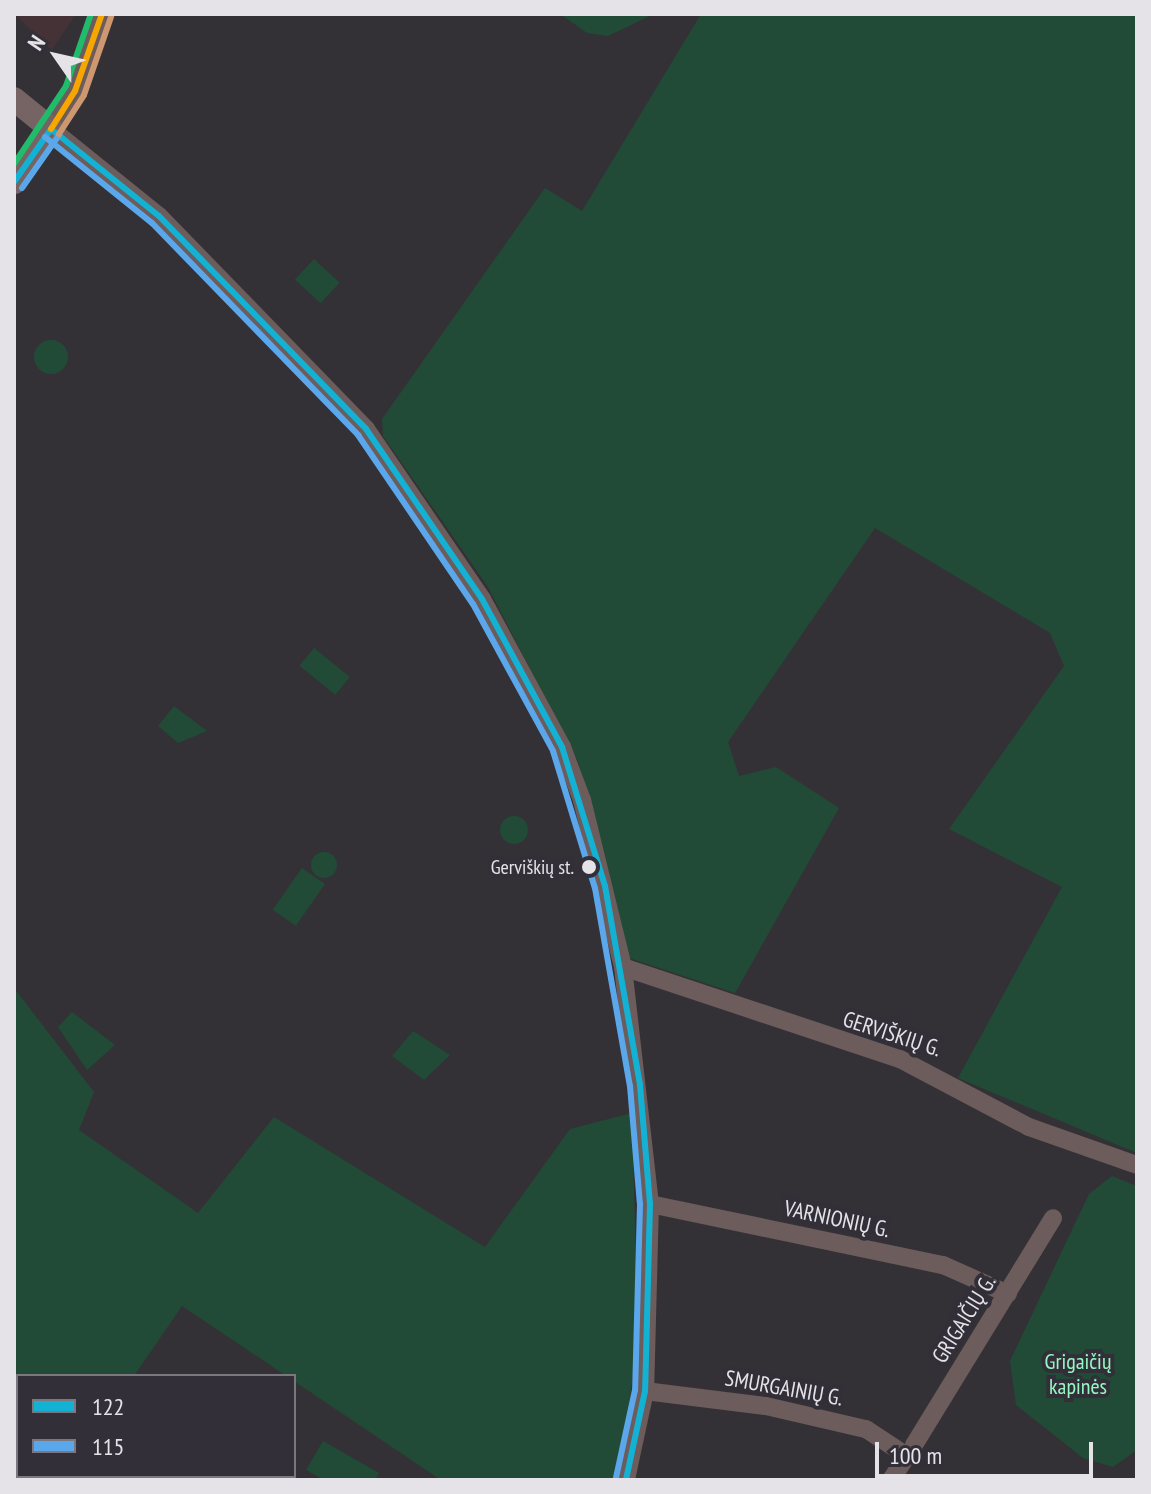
<!DOCTYPE html>
<html>
<head>
<meta charset="utf-8">
<style>
  body { margin:0 }
  #map { position:relative; width:1151px; height:1494px; overflow:hidden; background:#333136; font-family:"PT Sans Narrow",sans-serif }
  div>[style] { position:absolute }
  [style*='--x'] { left:calc(var(--x)*1px); top:calc(var(--y)*1px); width:calc(var(--w)*1px); rotate:calc(var(--a)*1deg) }
  .commercial>* { inset:0; background:#443236 }
  .green>* { inset:0; background:#214b37; transform-origin:0 0 }
  .round { border-radius:50% }
  .minor>* { height:18px; margin:-9px; padding:0 9px; transform-origin:9px; border-radius:9px; background:#6c5c5b }
  .major>* { height:24px; margin:-12px; padding:0 12px; transform-origin:12px; border-radius:12px; background:#766363 }
  .bus-1>* { height:6px; margin:-3px; padding:0 3px; transform-origin:3px; border-radius:3px; background:#13b2d5 }
  .bus-2>* { height:6px; margin:-3px; padding:0 3px; transform-origin:3px; border-radius:3px; background:#5aa8eb }
  .bus-3>* { height:6px; margin:-3px; padding:0 3px; transform-origin:3px; border-radius:3px; background:#20bc6c }
  .bus-4>* { height:6px; margin:-3px; padding:0 3px; transform-origin:3px; border-radius:3px; background:#f7a600 }
  .bus-5>* { height:6px; margin:-3px; padding:0 3px; transform-origin:3px; border-radius:3px; background:#cd976f }
  .dots>* { width:22px; height:22px; translate:-50% -50%; box-sizing:border-box; border:4px solid #332f38; border-radius:50% }
  span { translate:-50% -50%; white-space:nowrap; text-align:center; line-height:1.15; -webkit-text-stroke:8px #332f38; paint-order:stroke }
  .bus-label { font-size:20px; color:#e5e2e8 }
  .right { translate:-100% -50%; text-align:right }
  .street-label { font-size:22px; color:#e5e2e8 }
  .park-label { font-size:22px; color:#95f7c3 }
  .frame { position:absolute; inset:0; border:16px solid #e5e2e8; pointer-events:none }
  .legend { position:absolute; left:16px; top:1374px; width:280px; height:104px; box-sizing:border-box; background:#332f38; border:2px solid #7a777e; margin:0; padding:10px 14px; list-style:none; font-size:24px; color:#e5e2e8 }
  .legend li { display:flex; align-items:center; gap:16px; height:40px }
  .legend b { width:40px; border:2px solid #7a777e }
  .north { position:absolute; left:16px; top:16px; width:80px; height:80px; -webkit-text-stroke:6px #332f38; paint-order:stroke; rotate:304deg; font-size:22px; font-weight:700; line-height:32px; text-align:center; color:#e5e2e8 }
  .north::after { content:''; display:block; margin:auto; width:28px; height:36px; background:#e5e2e8; clip-path:polygon(50% 0,100% 100%,50% 72%,0 100%) }
  .scale { position:absolute; left:875px; top:1442px; width:218px; height:36px; box-sizing:border-box; border:4px solid #e5e2e8; border-top:0; padding-left:10px; font-size:24px; line-height:28px; white-space:nowrap; color:#e5e2e8; -webkit-text-stroke:6px #332f38; paint-order:stroke }
</style>
</head>
<body>
<div id="map">
  <div class="commercial">
    <div style="clip-path:polygon(14px 14px,76px 14px,52px 50px)"></div>
  </div>
  <div class="green">
    <div style="clip-path:polygon(560px 14px,654px 14px,608px 36px,587px 33px)"></div>
    <div style="clip-path:polygon(701px 14px,1137px 14px,1137px 1153px,958px 1078px,1062px 887px,949px 829px,1064px 666px,1050px 633px,875px 528px,728px 742px,739px 776px,776px 767px,839px 808px,735px 993px,626px 957px,578px 762px,488px 587px,383px 436px,382px 419px,545px 188px,582px 211px)"></div>
    <div style="left:314px;top:259px;width:35px;height:28px;rotate:43deg"></div>
    <div class="round" style="left:34px;top:340px;width:34px;height:34px"></div>
    <div style="left:314px;top:648px;width:46px;height:23px;rotate:39deg"></div>
    <div style="clip-path:polygon(174px 706px,207px 731px,178px 743px,158px 726px)"></div>
    <div class="round" style="left:500px;top:816px;width:28px;height:28px"></div>
    <div class="round" style="left:311px;top:852px;width:26px;height:26px"></div>
    <div style="left:302px;top:868px;width:28px;height:51px;rotate:35deg"></div>
    <div style="clip-path:polygon(14px 988px,94px 1092px,79px 1130px,198px 1213px,274px 1117px,485px 1247px,570px 1129px,632px 1113px,638px 1340px,618px 1480px,441px 1480px,182px 1306px,134px 1376px,18px 1376px,18px 1476px,67px 1476px,14px 1480px)"></div>
    <div style="clip-path:polygon(72px 1012px,115px 1045px,87px 1070px,58px 1027px)"></div>
    <div style="clip-path:polygon(413px 1031px,450px 1055px,424px 1080px,392px 1056px)"></div>
    <div style="clip-path:polygon(1112px 1176px,1137px 1186px,1137px 1450px,1113px 1467px,1083px 1458px,1016px 1405px,1010px 1361px,1089px 1194px)"></div>
    <div style="clip-path:polygon(323px 1441px,379px 1473px,375px 1480px,324px 1480px,306px 1470px)"></div>
  </div>
  <div class="minor">
    <div style="--x:102;--y:14;--w:82;--a:109.3"></div>
    <div style="--x:75;--y:91;--w:45;--a:122.3"></div>
    <div style="--x:51;--y:129;--w:139;--a:38.9"></div>
    <div style="--x:159;--y:216;--w:297;--a:45.8"></div>
    <div style="--x:366;--y:429;--w:206;--a:55.7"></div>
    <div style="--x:482;--y:599;--w:168;--a:61.6"></div>
    <div style="--x:562;--y:747;--w:57;--a:69.3"></div>
    <div style="--x:582;--y:800;--w:172;--a:76.2"></div>
    <div style="--x:623;--y:967;--w:239;--a:83.5"></div>
    <div style="--x:650;--y:1204;--w:187;--a:91.5"></div>
    <div style="--x:645;--y:1391;--w:91;--a:102.1"></div>
    <div style="--x:623;--y:967;--w:292;--a:18.4"></div>
    <div style="--x:900;--y:1059;--w:146;--a:27.8"></div>
    <div style="--x:1029;--y:1127;--w:114;--a:19.4"></div>
    <div style="--x:650;--y:1204;--w:299;--a:11.8"></div>
    <div style="--x:943;--y:1265;--w:71;--a:24"></div>
    <div style="--x:645;--y:1391;--w:122;--a:7.1"></div>
    <div style="--x:766;--y:1406;--w:103;--a:13"></div>
    <div style="--x:866;--y:1429;--w:49;--a:33.4"></div>
    <div style="--x:907;--y:1456;--w:29;--a:124"></div>
    <div style="--x:914;--y:1445;--w:266;--a:-58.5"></div>
  </div>
  <div class="major">
    <div style="--x:14;--y:99;--w:48;--a:39"></div>
    <div style="--x:51;--y:129;--w:65;--a:124.9"></div>
  </div>
  <div class="bus-1">
    <div style="--x:51;--y:129;--w:139;--a:38.9"></div>
    <div style="--x:159;--y:216;--w:297;--a:45.8"></div>
    <div style="--x:366;--y:429;--w:206;--a:55.7"></div>
    <div style="--x:482;--y:599;--w:168;--a:61.6"></div>
    <div style="--x:562;--y:747;--w:145;--a:72.8"></div>
    <div style="--x:605;--y:886;--w:202;--a:80"></div>
    <div style="--x:640;--y:1085;--w:119;--a:85.2"></div>
    <div style="--x:650;--y:1204;--w:187;--a:91.5"></div>
    <div style="--x:645;--y:1391;--w:91;--a:102.1"></div>
    <div style="--x:14;--y:182;--w:65;--a:-55.1"></div>
  </div>
  <div class="bus-2">
    <div style="--x:45;--y:137;--w:137;--a:38.8"></div>
    <div style="--x:152;--y:223;--w:296;--a:45.8"></div>
    <div style="--x:358;--y:435;--w:204;--a:55.8"></div>
    <div style="--x:473;--y:604;--w:167;--a:61.4"></div>
    <div style="--x:553;--y:751;--w:143;--a:73"></div>
    <div style="--x:595;--y:888;--w:201;--a:80"></div>
    <div style="--x:630;--y:1086;--w:118;--a:85.2"></div>
    <div style="--x:640;--y:1204;--w:186;--a:91.5"></div>
    <div style="--x:635;--y:1390;--w:90;--a:102.2"></div>
    <div style="--x:22;--y:188;--w:65;--a:-55.1"></div>
  </div>
  <div class="bus-3">
    <div style="--x:14;--y:164;--w:94;--a:-56.3"></div>
    <div style="--x:66;--y:86;--w:76;--a:-70.9"></div>
  </div>
  <div class="bus-4">
    <div style="--x:51;--y:129;--w:45;--a:-57.7"></div>
    <div style="--x:75;--y:91;--w:82;--a:-70.7"></div>
  </div>
  <div class="bus-5">
    <div style="--x:59;--y:134;--w:46;--a:-57.3"></div>
    <div style="--x:84;--y:95;--w:83;--a:-70.9"></div>
  </div>
  <div class="dots">
    <div style="left:589px;top:867px;background:#e5e2e8"></div>
  </div>
  <div class="bus-label">
    <span class="right" style="left:574px;top:867px">Gerviškių st.</span>
  </div>
  <div class="street-label">
    <span style="left:892px;top:1034px;rotate:18deg">GERVIŠKIŲ G.</span>
    <span style="left:837px;top:1219px;rotate:12deg">VARNIONIŲ G.</span>
    <span style="left:964px;top:1319px;rotate:-58deg">GRIGAIČIŲ G.</span>
    <span style="left:784px;top:1388px;rotate:10deg">SMURGAINIŲ G.</span>
  </div>
  <div class="park-label">
    <span style="left:1078px;top:1374px">Grigaičių<br>kapinės</span>
  </div>
  <div class="frame"></div>
  <ul class="legend">
  <li><b style="height:10px;background:#13b2d5"></b>122</li>
  <li><b style="height:10px;background:#5aa8eb"></b>115</li>
  </ul>
  <div class="north">N</div>
  <div class="scale">100 m</div>
</div>
</body>
</html>
